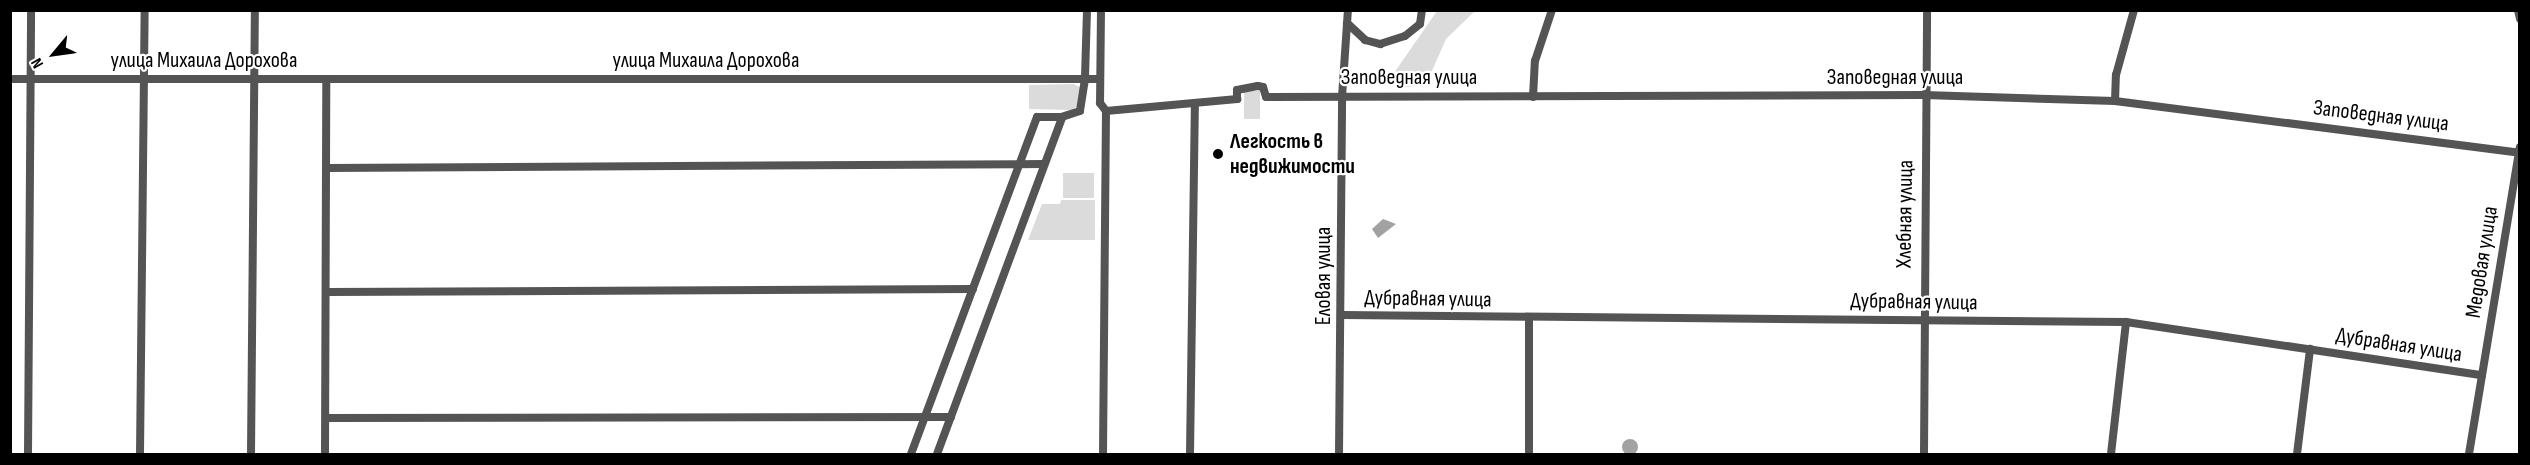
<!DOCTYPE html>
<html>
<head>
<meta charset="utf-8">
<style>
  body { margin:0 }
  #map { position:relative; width:2530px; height:465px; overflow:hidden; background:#fff; font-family:"Sofia Sans Condensed",sans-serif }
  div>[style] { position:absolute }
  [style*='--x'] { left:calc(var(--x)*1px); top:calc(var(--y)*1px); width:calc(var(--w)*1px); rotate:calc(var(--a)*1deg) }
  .green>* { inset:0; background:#dbdbdb; transform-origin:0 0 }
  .water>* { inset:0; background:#a2a2a2 }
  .round { border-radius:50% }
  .street>* { height:8px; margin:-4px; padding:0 4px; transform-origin:4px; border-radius:4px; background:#545454 }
  .dots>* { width:16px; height:16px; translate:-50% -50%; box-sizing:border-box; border:3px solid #fff; border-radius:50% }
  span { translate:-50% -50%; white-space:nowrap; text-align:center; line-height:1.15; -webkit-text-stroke:4.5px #fff; paint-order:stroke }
  .street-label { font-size:22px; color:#000 }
  .poi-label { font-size:22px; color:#000; font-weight:700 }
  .left { translate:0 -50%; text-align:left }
  .frame { position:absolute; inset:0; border:12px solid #000; pointer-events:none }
  .north { position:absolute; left:24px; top:24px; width:60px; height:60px; -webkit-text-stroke:4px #fff; paint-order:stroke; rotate:241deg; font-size:16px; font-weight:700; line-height:24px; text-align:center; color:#000 }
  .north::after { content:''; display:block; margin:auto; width:21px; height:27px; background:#000; clip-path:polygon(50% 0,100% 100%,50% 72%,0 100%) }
</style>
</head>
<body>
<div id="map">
  <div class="green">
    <div style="clip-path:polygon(1437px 11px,1475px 11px,1446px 39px,1431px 73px,1417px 86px,1395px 88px,1396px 70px)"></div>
    <div style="clip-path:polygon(1073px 84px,1080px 87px,1080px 104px,1072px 110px,1029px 109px,1029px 85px)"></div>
    <div style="left:1260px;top:91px;width:28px;height:16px;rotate:90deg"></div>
    <div style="left:1063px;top:173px;width:31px;height:25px"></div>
    <div style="clip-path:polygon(1061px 200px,1095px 200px,1095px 240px,1028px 240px,1042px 204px,1060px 204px)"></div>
  </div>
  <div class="water">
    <div style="clip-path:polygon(1383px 219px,1396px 224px,1378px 238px,1372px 229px)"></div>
    <div class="round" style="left:1622px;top:439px;width:16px;height:16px"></div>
  </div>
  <div class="street">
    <div style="--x:1087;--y:10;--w:69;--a:91.7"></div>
    <div style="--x:1085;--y:79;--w:14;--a:0"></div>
    <div style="--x:1101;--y:10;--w:93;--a:90.6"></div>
    <div style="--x:1100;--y:103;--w:10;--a:53"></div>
    <div style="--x:1106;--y:111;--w:132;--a:-5.2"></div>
    <div style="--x:1237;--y:99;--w:9;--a:-90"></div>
    <div style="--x:1237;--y:90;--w:21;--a:-11"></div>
    <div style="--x:1258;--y:86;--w:5;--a:11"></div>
    <div style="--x:1263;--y:87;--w:10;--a:73"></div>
    <div style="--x:1266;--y:97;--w:658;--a:-0.17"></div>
    <div style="--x:1924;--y:95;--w:191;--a:1.8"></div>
    <div style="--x:2115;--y:101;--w:408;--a:7.3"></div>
    <div style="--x:2518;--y:10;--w:9;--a:77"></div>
    <div style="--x:1347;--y:23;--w:25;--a:43"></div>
    <div style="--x:1365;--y:40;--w:16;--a:15"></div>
    <div style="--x:1380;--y:44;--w:26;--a:-18"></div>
    <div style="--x:1405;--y:36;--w:19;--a:-39"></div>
    <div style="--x:1420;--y:24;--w:14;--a:-82"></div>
    <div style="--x:10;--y:79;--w:1075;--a:0"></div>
    <div style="--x:1085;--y:79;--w:32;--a:99"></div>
    <div style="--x:1080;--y:111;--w:19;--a:162"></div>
    <div style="--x:1062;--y:117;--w:25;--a:180"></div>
    <div style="--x:1037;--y:117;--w:360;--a:110.5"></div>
    <div style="--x:1533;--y:97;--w:36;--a:-87"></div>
    <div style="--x:1535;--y:61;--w:54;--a:-71.6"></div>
    <div style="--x:2115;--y:101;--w:26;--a:-88"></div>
    <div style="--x:2116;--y:75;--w:67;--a:-74.5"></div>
    <div style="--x:326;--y:168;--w:718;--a:-0.32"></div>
    <div style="--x:327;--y:292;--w:646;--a:-0.27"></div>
    <div style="--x:1342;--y:315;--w:784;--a:0.51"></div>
    <div style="--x:2126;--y:322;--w:360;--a:8.5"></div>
    <div style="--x:326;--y:418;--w:625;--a:-0.09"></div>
    <div style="--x:28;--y:454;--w:444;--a:-89.6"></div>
    <div style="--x:140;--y:454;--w:444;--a:-89.4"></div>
    <div style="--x:251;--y:454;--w:444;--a:-89.5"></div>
    <div style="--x:325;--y:454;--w:375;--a:-89.8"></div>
    <div style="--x:937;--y:454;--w:359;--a:-69.6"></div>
    <div style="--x:1103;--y:454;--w:343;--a:-89.5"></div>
    <div style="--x:1190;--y:454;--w:351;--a:-89.2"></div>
    <div style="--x:1339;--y:454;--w:357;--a:-89.5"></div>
    <div style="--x:1342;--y:97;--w:87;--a:-86.1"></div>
    <div style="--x:1529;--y:454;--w:136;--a:-90"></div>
    <div style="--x:1924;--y:454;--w:444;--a:-89.6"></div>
    <div style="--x:2111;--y:454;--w:133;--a:-83.5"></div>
    <div style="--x:2297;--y:454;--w:106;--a:-82.9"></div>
    <div style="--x:2469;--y:454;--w:311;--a:-80.6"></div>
  </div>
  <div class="dots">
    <div style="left:1218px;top:154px;background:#000"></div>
  </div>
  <div class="street-label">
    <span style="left:204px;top:61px">улица Михаила Дорохова</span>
    <span style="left:706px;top:61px">улица Михаила Дорохова</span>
    <span style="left:1409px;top:78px">Заповедная улица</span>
    <span style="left:1895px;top:78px">Заповедная улица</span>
    <span style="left:2381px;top:116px;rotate:7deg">Заповедная улица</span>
    <span style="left:1905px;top:214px;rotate:-89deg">Хлебная улица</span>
    <span style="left:2482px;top:262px;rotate:-81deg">Медовая улица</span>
    <span style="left:1324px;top:276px;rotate:-90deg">Еловая улица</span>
    <span style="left:1428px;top:299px;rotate:1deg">Дубравная улица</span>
    <span style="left:1914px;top:302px;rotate:1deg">Дубравная улица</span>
    <span style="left:2399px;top:345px;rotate:9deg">Дубравная улица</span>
  </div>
  <div class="poi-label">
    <span class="left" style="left:1230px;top:154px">Легкость в<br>недвижимости</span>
  </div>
  <div class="frame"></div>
  <div class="north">N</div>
</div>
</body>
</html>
